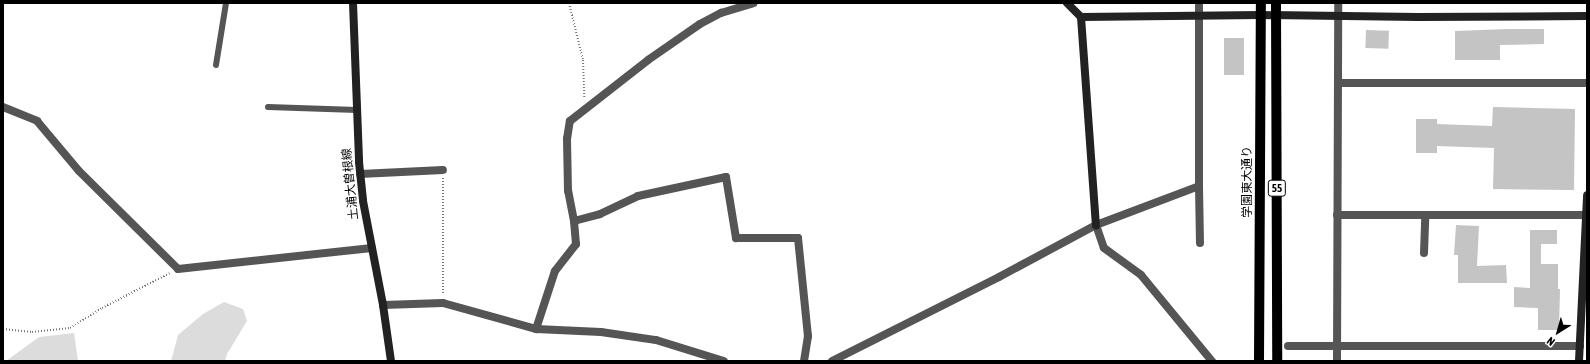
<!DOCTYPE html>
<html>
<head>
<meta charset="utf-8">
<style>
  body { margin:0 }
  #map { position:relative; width:1590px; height:364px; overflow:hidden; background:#fff; font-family:"Asap Condensed","Noto Sans JP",sans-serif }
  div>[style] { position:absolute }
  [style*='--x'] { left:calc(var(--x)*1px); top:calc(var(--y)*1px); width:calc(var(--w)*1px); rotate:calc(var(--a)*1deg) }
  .green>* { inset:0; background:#dcdcdc }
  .building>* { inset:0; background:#c4c4c4; transform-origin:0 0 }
  .path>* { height:2px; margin-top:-1px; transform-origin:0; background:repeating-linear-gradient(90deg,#777 0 1px,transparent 0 3px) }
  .lane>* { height:6px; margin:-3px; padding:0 3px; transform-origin:3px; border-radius:3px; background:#555 }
  .street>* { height:8px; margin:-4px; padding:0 4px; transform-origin:4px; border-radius:4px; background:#555 }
  .secondary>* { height:8px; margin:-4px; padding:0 4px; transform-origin:4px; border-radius:4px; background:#222 }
  .primary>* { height:10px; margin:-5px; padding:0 5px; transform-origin:5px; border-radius:5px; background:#000 }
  span { translate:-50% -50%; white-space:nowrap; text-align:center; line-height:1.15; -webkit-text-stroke:3px #fff; paint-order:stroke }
  .shield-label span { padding:1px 3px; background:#fff; border:1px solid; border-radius:3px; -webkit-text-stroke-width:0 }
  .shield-label { font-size:11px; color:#000; font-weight:700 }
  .street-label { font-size:12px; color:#000 }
  .frame { position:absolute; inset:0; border:4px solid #000; pointer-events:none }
  .north { position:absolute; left:1538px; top:312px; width:40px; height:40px; -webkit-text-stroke:3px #fff; paint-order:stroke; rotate:217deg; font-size:11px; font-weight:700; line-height:16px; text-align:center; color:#000 }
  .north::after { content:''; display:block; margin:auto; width:14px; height:18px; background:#000; clip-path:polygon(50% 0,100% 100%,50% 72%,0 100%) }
</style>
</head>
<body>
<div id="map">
  <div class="green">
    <div style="clip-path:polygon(224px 302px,243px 309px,247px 321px,227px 354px,225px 361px,171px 361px,178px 335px,203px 314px)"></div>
    <div style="clip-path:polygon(74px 333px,78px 361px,6px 361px,39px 337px)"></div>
  </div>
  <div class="building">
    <div style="clip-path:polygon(1507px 29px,1544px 29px,1544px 44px,1500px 45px,1500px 60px,1455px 60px,1455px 31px)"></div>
    <div style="left:1366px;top:30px;width:23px;height:18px;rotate:2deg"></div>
    <div style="left:1224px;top:38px;width:20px;height:37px"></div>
    <div style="clip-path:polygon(1493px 107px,1575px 109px,1574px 190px,1493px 189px,1494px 148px,1437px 146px,1437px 153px,1416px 153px,1416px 119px,1437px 119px,1437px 124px,1492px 126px)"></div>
    <div style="clip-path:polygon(1456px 225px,1479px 226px,1477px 266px,1506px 265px,1507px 283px,1458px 283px,1458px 255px,1454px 255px)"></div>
    <div style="clip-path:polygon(1530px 230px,1557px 230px,1557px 244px,1541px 244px,1541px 264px,1558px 264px,1558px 289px,1560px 289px,1559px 330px,1538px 330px,1538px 308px,1514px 307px,1514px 287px,1530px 288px)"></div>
  </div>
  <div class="path">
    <div style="--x:569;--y:3;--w:59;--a:76.2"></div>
    <div style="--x:583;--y:60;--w:38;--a:88"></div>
    <div style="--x:443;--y:178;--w:116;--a:90"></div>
    <div style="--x:3;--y:329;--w:29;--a:6"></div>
    <div style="--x:32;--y:332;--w:38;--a:-6"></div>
    <div style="--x:70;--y:328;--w:38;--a:-32"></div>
    <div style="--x:102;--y:308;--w:76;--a:-27.2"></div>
  </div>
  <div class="lane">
    <div style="--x:216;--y:65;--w:63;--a:-80.8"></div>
    <div style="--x:268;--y:107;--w:89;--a:1.9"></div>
  </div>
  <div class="street">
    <div style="--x:1338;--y:83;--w:249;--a:0"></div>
    <div style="--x:3;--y:107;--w:37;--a:22"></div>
    <div style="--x:37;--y:121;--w:65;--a:50"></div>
    <div style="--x:79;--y:171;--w:139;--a:44.7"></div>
    <div style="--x:178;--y:269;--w:195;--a:-6.2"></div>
    <div style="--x:360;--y:174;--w:83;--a:-2.8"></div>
    <div style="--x:1199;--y:186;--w:57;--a:89"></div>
    <div style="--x:1337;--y:215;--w:249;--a:0"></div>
    <div style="--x:574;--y:221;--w:27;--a:-15"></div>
    <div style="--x:600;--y:214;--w:42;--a:-25.3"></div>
    <div style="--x:638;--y:196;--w:90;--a:-12.2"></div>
    <div style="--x:726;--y:177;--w:62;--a:80.7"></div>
    <div style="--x:736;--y:238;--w:62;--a:0"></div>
    <div style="--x:798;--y:238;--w:99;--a:84.2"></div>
    <div style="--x:808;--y:336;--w:25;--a:99"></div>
    <div style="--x:1096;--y:225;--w:24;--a:71"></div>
    <div style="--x:1104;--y:248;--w:46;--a:36.1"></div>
    <div style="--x:1141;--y:275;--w:112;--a:50.5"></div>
    <div style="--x:1424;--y:253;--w:38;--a:-88"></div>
    <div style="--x:383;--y:305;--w:60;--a:-1.9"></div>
    <div style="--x:443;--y:303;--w:97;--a:15.6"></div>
    <div style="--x:536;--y:329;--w:65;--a:2.6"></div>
    <div style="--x:601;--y:332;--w:56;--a:8.3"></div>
    <div style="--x:656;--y:340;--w:71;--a:17.2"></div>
    <div style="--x:536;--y:329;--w:61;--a:-71.9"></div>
    <div style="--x:555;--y:271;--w:34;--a:-52"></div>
    <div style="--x:576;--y:244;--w:23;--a:-95"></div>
    <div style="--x:574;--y:221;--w:31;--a:-101"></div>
    <div style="--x:568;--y:191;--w:52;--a:-91.1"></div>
    <div style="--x:567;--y:139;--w:18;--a:-81"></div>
    <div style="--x:570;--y:121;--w:99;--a:-38"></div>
    <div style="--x:648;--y:60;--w:63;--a:-34.7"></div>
    <div style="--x:700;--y:24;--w:24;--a:-28"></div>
    <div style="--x:721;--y:13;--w:34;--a:-17"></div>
    <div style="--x:1288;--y:346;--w:292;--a:0"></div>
    <div style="--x:832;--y:361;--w:187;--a:-26.7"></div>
    <div style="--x:999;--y:277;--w:110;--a:-28.2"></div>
    <div style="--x:1096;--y:225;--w:110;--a:-20.7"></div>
    <div style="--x:1199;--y:186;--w:183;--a:-90"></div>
    <div style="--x:1337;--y:361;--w:358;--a:-89.8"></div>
  </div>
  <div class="secondary">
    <div style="--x:353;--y:3;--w:159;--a:87.8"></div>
    <div style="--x:359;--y:162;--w:39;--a:84"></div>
    <div style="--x:363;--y:201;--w:106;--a:79.1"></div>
    <div style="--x:383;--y:305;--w:57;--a:81.9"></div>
    <div style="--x:1067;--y:3;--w:20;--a:45"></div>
    <div style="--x:1081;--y:17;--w:209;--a:85.9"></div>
    <div style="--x:1081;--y:17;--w:180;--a:-0.6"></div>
    <div style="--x:1261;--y:15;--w:157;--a:0.7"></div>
    <div style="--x:1418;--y:17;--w:169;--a:-0.3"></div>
    <div style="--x:1579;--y:361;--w:166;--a:-87.2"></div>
  </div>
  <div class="primary">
    <div style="--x:1276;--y:3;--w:358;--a:89.8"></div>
    <div style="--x:1259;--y:361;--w:358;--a:-89.7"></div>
  </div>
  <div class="shield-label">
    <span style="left:1277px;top:188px">55</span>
  </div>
  <div class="street-label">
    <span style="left:1248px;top:182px;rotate:-90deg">学園東大通り</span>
    <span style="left:351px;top:184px;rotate:-96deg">土浦大曽根線</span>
  </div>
  <div class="frame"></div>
  <div class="north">N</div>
</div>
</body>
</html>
